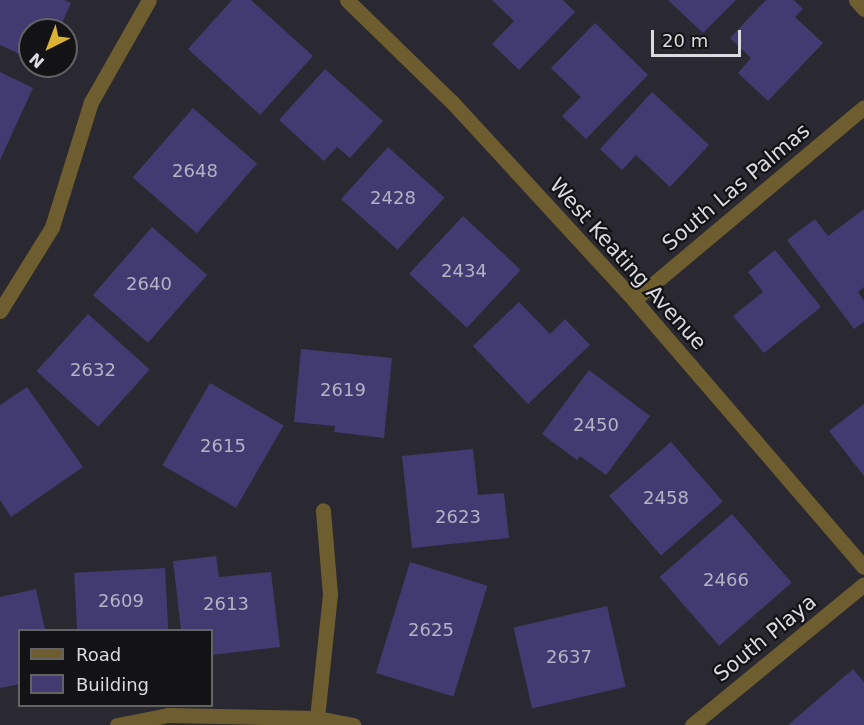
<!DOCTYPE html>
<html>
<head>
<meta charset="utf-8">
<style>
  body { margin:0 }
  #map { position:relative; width:864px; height:725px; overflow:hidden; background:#2a2931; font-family:"DejaVu Sans",sans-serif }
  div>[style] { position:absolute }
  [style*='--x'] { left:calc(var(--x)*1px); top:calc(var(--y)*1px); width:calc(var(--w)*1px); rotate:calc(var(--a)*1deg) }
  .building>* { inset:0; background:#413b72; transform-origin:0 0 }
  .minor>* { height:15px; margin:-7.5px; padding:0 7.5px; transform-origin:7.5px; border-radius:7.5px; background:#6e5e2f }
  span { translate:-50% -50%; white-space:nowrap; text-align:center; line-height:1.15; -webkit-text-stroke:4.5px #131316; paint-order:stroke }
  .number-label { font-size:18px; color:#b4b2c4 }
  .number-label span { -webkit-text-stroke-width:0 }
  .street-label { font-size:21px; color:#dadadf }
  .legend { position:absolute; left:18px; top:629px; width:195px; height:78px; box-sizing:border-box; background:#131316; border:2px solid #636366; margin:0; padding:8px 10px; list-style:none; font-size:18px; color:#dadadf }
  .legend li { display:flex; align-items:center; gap:12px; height:30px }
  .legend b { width:30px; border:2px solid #636366 }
  .north { position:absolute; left:18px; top:18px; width:60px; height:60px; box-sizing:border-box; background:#131316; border:2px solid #636366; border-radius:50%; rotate:222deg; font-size:16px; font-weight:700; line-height:24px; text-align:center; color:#dadadf }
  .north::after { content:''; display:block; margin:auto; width:21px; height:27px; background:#dbb233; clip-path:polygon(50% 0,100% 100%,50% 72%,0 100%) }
  .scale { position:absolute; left:651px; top:30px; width:90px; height:27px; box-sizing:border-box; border:3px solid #dadadf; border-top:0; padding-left:8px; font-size:18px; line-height:21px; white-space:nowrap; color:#dadadf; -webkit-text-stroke:4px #131316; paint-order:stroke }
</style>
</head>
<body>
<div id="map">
  <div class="building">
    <div style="clip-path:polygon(0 0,64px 0,71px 3px,59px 30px,30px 30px,30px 59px,0 45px)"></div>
    <div style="clip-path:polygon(232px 0,251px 0,313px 56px,260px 115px,188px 49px)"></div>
    <div style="clip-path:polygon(492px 0,563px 0,575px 12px,519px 70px,492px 44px,514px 21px)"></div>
    <div style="clip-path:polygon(668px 0,736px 0,703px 33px)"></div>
    <div style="clip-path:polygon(766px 0,794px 0,803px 9px,795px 17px,823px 43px,768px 101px,738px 73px,751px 58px,730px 38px)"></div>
    <div style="clip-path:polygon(595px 23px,648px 75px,586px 139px,562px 116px,581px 97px,551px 68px)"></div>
    <div style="clip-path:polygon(325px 69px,383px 121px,350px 158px,337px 147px,324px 161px,279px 120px)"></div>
    <div style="clip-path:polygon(0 72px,33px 88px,0 160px)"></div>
    <div style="clip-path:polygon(652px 92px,709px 145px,670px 187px,636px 155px,622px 170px,600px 149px)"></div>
    <div style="left:193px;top:108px;width:85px;height:92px;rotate:41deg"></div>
    <div style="left:388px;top:147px;width:76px;height:70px;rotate:42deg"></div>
    <div style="clip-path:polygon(864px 209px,864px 287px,858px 292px,864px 301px,864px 322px,854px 329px,787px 240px,815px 219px,828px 236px)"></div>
    <div style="left:463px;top:216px;width:79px;height:79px;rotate:43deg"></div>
    <div style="left:152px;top:227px;width:73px;height:90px;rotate:41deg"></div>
    <div style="clip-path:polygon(775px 250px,821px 307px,764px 353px,733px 316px,763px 292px,748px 272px)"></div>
    <div style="clip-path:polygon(519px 302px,550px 334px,565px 319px,590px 345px,528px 404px,473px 346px)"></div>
    <div style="left:88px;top:314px;width:83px;height:77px;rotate:42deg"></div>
    <div style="clip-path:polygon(301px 349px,392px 358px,384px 438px,334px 432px,335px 426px,294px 422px)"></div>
    <div style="clip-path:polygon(589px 370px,650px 416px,606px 475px,580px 456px,577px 460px,542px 434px)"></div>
    <div style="left:210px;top:383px;width:85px;height:95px;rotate:30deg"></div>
    <div style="clip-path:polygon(27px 387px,83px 467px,11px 517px,0 500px,0 405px)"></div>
    <div style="clip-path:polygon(864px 404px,864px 476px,829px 431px)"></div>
    <div style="left:671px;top:442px;width:79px;height:82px;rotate:49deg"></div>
    <div style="clip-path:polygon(473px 449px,478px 495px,504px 493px,509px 538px,412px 548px,402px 456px)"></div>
    <div style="left:732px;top:514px;width:91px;height:96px;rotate:49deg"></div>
    <div style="clip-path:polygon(216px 556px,219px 577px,271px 572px,280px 647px,212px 655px,212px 630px,181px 630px,173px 561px)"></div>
    <div style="left:410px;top:562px;width:81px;height:116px;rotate:17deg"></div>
    <div style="left:165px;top:568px;width:62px;height:91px;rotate:87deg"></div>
    <div style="clip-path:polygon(36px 589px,45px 630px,20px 630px,20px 684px,0 688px,0 597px)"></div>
    <div style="left:607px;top:606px;width:83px;height:96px;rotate:77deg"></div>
    <div style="clip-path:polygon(853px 669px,864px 682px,864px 725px,788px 725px)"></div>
  </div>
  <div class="minor">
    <div style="--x:347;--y:0;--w:146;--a:44.2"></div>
    <div style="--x:452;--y:102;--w:269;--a:47.4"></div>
    <div style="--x:634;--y:300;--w:352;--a:49.3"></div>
    <div style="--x:856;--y:0;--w:12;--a:48"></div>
    <div style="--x:634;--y:300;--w:300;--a:-40"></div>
    <div style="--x:0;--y:311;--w:99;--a:-58.2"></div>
    <div style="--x:52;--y:227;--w:131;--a:-72.7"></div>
    <div style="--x:91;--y:102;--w:117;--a:-60.4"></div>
    <div style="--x:317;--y:718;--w:125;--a:-84"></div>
    <div style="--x:330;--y:594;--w:84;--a:-94.8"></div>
    <div style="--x:117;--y:725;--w:52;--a:-11.1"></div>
    <div style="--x:168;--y:715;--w:149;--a:1.2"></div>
    <div style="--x:317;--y:718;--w:37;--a:11"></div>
    <div style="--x:692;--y:725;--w:222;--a:-39.3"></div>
  </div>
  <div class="number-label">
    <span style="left:195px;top:171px">2648</span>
    <span style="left:393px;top:198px">2428</span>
    <span style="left:464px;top:271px">2434</span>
    <span style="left:149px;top:284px">2640</span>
    <span style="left:93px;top:370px">2632</span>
    <span style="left:343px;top:390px">2619</span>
    <span style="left:596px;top:425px">2450</span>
    <span style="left:223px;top:446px">2615</span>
    <span style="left:666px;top:498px">2458</span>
    <span style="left:458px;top:517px">2623</span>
    <span style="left:726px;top:580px">2466</span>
    <span style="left:121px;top:601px">2609</span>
    <span style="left:226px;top:604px">2613</span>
    <span style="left:431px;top:630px">2625</span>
    <span style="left:569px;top:657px">2637</span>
  </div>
  <div class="street-label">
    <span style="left:736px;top:187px;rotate:-40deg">South Las Palmas</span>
    <span style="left:628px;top:264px;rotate:48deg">West Keating Avenue</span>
    <span style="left:765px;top:638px;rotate:-39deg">South Playa</span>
  </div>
  <ul class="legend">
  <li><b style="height:8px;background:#6e5e2f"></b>Road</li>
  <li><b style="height:16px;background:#413b72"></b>Building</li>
  </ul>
  <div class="north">N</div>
  <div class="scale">20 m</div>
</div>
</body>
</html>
